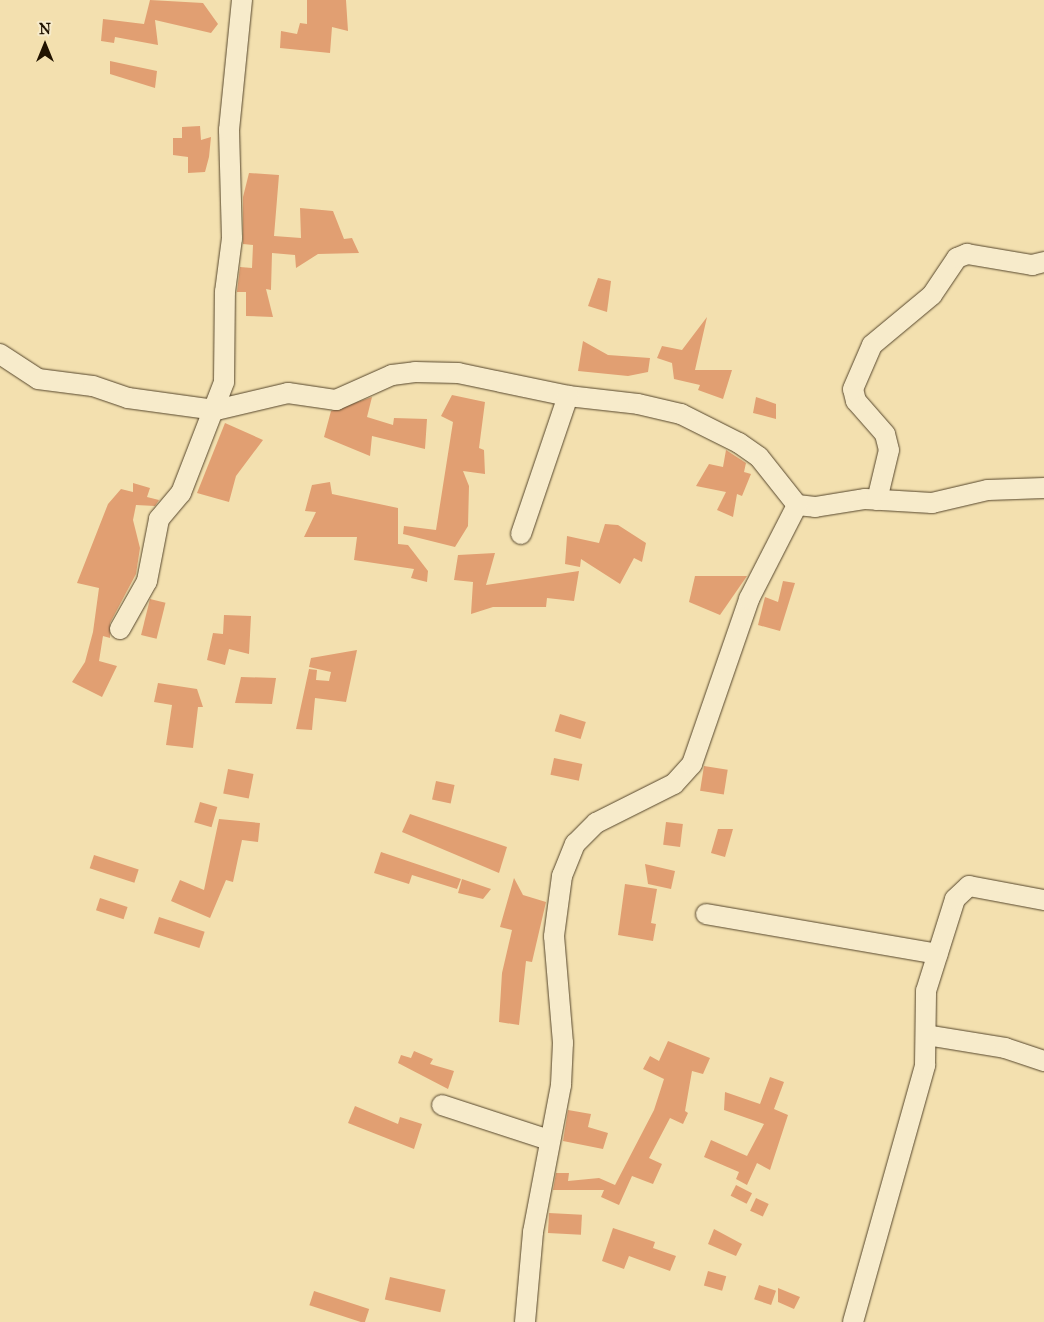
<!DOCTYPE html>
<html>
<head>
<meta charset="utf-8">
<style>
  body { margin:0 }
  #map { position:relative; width:1044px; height:1322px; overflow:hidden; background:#f3e0af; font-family:"IM FELL Great Primer",serif }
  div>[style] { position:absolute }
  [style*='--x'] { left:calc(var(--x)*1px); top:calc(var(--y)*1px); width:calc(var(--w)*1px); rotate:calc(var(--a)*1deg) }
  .building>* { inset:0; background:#e19f72; transform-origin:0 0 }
  .roads { filter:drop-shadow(0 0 1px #56462c) drop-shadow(0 0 1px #56462c) }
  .minor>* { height:20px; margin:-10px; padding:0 10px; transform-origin:10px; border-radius:10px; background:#f7ebcb }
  span { translate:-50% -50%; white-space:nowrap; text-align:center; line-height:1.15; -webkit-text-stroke:4.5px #f7ebcb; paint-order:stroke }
  .north { position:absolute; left:20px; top:20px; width:50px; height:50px; -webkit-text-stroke:4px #f7ebcb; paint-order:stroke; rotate:0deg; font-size:14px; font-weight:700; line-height:20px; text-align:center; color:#211300 }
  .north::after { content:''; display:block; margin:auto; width:18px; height:22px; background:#211300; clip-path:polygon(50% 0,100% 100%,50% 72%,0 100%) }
</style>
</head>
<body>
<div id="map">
  <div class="building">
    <div style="clip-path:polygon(150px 0,203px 3px,218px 24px,211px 33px,155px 20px,158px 45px,115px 37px,114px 43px,101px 41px,103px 19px,144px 24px)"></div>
    <div style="clip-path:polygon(307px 0,346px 0,348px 31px,332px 27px,330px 53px,280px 48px,281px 31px,297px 34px,300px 23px,307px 24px)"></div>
    <div style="clip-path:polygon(110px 61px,157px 71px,155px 88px,110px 74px)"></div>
    <div style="clip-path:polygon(200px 126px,201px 140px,211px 137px,209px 157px,205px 172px,188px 173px,188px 157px,173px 155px,173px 138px,182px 138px,182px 127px)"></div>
    <div style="clip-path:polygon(249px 173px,279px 175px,274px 236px,301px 238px,300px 208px,333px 211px,344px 239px,352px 238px,359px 253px,318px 254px,296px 268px,295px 255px,272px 253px,271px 290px,266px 289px,273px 317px,246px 316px,246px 292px,237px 292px,240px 267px,252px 268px,253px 245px,243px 244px,243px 197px)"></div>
    <div style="clip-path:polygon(598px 278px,611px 281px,607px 312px,588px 306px)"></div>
    <div style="clip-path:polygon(707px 317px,695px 370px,732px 370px,723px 399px,698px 390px,700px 385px,674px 379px,672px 363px,657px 358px,662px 346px,682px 350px)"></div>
    <div style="clip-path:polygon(583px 341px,608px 355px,650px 358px,648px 372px,628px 376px,578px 371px)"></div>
    <div style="clip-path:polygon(452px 395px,485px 402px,479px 448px,484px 450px,485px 474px,463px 471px,469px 486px,468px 526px,455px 547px,403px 534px,404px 526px,436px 530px,453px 422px,441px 416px)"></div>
    <div style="clip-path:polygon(372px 397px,367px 417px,393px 425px,394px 418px,427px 419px,425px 449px,372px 436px,370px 456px,324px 437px,331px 411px)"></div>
    <div style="clip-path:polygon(756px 397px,776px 404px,776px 419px,753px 413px)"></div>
    <div style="clip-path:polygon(225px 423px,263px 440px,236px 476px,229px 502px,197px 493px)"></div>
    <div style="clip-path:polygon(726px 450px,746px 463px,744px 472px,751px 474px,742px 496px,737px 494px,733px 517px,717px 510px,726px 492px,696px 486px,709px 464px,723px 467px)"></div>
    <div style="clip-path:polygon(330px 482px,332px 494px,398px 508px,398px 544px,408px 545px,428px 571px,427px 582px,411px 578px,414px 569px,354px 560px,357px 537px,304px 537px,316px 512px,305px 511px,312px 485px)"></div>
    <div style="clip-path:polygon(133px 483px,150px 488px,147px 497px,159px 500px,155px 506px,136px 505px,133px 520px,140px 548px,136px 574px,110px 623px,110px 638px,103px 636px,99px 661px,117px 666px,102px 697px,72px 682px,85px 662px,93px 632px,99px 588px,77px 583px,108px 504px,121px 489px,133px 492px)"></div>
    <div style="clip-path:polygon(605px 524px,618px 525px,646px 543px,642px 562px,634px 558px,620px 584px,581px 559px,580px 567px,565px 564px,567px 536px,599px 543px)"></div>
    <div style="clip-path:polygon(495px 553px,486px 585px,579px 571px,574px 601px,547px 598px,546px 607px,493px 607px,471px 614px,473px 582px,454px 580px,458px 555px)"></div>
    <div style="clip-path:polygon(695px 576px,747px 576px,720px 615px,689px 602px)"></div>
    <div style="clip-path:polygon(783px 581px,795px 583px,780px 631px,758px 625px,765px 597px,778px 602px)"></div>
    <div style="left:150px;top:599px;width:16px;height:37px;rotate:14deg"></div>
    <div style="clip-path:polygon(224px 615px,251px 616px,249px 654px,229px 649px,225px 665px,207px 660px,213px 633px,223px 634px)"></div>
    <div style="clip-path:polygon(357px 650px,346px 702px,315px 698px,312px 730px,296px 729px,309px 669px,317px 670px,316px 680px,329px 681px,331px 672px,309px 667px,311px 658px)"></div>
    <div style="clip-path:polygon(241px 677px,276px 678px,272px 704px,235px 703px)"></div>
    <div style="clip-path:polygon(158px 683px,197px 689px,203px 707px,198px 707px,193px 748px,166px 745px,172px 705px,154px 702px)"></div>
    <div style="left:560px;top:714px;width:27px;height:18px;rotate:17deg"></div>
    <div style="left:554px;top:758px;width:29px;height:17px;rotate:12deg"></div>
    <div style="left:704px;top:766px;width:24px;height:25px;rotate:9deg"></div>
    <div style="left:228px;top:769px;width:26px;height:25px;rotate:11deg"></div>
    <div style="left:436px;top:781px;width:19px;height:19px;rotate:12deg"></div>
    <div style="left:200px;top:802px;width:18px;height:21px;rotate:16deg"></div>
    <div style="clip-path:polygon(410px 814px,507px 847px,499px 873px,402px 832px)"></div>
    <div style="clip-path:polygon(219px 819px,260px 823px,258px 842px,242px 840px,233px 882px,226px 880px,210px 918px,171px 901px,180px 880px,204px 890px)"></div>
    <div style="left:666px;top:822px;width:17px;height:23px;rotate:7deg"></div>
    <div style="clip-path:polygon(718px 829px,733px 829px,725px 857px,711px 853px)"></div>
    <div style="clip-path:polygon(381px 852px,461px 879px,457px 889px,412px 875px,409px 884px,374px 873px)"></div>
    <div style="left:94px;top:855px;width:47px;height:14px;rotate:18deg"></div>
    <div style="clip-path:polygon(645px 864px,675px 871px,671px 889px,648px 884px)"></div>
    <div style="clip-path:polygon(514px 878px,523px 895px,546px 902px,532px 962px,526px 961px,519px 1025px,499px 1022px,502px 973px,512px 930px,500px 927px)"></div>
    <div style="clip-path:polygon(462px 879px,491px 889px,483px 899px,458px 893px)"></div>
    <div style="clip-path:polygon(625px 884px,657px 889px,651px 923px,656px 924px,653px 941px,618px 935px)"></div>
    <div style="left:100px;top:898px;width:29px;height:13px;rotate:18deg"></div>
    <div style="left:159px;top:917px;width:48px;height:17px;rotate:18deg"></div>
    <div style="clip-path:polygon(668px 1041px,710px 1058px,703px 1074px,692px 1071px,685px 1111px,688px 1113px,683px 1124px,670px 1118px,649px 1158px,662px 1164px,653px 1184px,632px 1176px,619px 1205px,601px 1197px,604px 1190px,553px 1190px,556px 1173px,569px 1173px,568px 1181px,599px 1178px,615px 1185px,654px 1110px,664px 1079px,643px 1069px,650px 1056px,659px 1061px)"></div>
    <div style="clip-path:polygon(414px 1051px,433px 1059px,430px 1064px,454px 1071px,448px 1089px,398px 1063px,401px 1055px,411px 1058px)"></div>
    <div style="clip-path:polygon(770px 1077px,784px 1082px,774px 1109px,788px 1115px,770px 1170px,757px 1163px,747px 1185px,736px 1179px,739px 1172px,704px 1157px,711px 1140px,747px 1156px,764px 1124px,724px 1110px,725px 1092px,760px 1104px)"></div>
    <div style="clip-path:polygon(355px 1106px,398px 1124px,400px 1117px,422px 1124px,414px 1149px,348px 1123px)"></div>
    <div style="clip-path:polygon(568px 1110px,591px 1114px,588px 1127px,608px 1133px,603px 1149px,563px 1141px)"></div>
    <div style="left:736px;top:1185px;width:18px;height:12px;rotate:27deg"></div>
    <div style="left:756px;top:1198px;width:14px;height:14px;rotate:25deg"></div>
    <div style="left:549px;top:1213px;width:33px;height:20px;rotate:3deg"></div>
    <div style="clip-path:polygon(613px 1228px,655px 1242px,653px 1248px,676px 1256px,670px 1271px,629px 1256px,624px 1269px,602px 1261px)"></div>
    <div style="clip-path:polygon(714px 1229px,742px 1244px,736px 1256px,708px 1244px)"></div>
    <div style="left:708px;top:1271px;width:19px;height:15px;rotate:16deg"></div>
    <div style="left:390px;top:1277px;width:57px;height:23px;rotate:13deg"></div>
    <div style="left:759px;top:1285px;width:18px;height:15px;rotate:19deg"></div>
    <div style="clip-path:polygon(778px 1288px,800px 1297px,794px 1309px,778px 1302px)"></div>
    <div style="left:314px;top:1291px;width:58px;height:15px;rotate:18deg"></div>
  </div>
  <div class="roads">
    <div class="minor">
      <div style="--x:0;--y:354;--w:45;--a:33.3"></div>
      <div style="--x:38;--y:379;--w:55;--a:7.3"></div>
      <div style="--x:93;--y:386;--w:37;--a:19"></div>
      <div style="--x:128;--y:398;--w:89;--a:7.8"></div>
      <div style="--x:216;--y:410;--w:74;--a:-13.3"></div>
      <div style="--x:288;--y:393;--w:49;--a:8.3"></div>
      <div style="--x:336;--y:400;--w:61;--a:-24.1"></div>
      <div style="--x:392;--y:375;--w:23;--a:-7"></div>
      <div style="--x:415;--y:372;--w:43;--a:1.3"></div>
      <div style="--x:458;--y:373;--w:112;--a:11.8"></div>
      <div style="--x:568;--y:396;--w:70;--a:6.5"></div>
      <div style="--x:638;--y:404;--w:44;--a:13.1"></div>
      <div style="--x:681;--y:414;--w:65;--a:26.6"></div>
      <div style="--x:739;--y:443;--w:24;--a:35"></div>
      <div style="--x:759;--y:457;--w:61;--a:51.6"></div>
      <div style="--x:797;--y:505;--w:18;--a:6"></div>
      <div style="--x:815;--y:507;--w:51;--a:-9.1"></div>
      <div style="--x:865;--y:499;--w:67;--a:3.4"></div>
      <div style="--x:932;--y:503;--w:57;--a:-13.1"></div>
      <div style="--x:988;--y:490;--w:56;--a:-2"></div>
      <div style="--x:877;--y:500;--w:51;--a:-76.5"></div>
      <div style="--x:889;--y:450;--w:16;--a:-104"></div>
      <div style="--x:885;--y:434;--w:44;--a:-131.3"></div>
      <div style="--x:856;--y:401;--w:12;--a:-104"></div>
      <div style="--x:853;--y:389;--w:48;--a:-66.6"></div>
      <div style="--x:872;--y:345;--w:78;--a:-39.8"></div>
      <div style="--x:932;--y:295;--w:45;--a:-56"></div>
      <div style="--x:957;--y:258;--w:11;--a:-22"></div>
      <div style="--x:967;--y:254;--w:66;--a:9.6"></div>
      <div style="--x:1032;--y:265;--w:12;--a:-14"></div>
      <div style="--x:521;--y:534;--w:146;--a:-71.2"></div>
      <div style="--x:120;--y:629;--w:55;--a:-60.6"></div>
      <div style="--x:147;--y:581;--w:63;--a:-79"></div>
      <div style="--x:159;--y:519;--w:34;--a:-50"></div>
      <div style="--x:181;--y:493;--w:119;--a:-68.8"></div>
      <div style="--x:224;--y:382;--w:90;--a:-89.4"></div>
      <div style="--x:225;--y:292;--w:54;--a:-82.6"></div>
      <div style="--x:232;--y:238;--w:108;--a:-91.6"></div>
      <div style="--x:229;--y:130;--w:131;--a:-84.3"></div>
      <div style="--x:706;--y:914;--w:235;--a:9.8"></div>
      <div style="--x:926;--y:1035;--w:80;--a:9.3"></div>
      <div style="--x:1005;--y:1048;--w:41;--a:18.4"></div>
      <div style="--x:442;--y:1105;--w:113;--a:18.1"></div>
      <div style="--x:525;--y:1322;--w:90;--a:-84.9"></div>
      <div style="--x:533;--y:1232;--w:150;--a:-79.2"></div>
      <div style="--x:561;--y:1085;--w:42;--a:-87.3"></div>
      <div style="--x:563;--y:1043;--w:107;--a:-94.8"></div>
      <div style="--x:554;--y:936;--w:61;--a:-82.4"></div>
      <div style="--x:562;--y:876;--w:35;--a:-68"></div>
      <div style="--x:575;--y:844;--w:30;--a:-45"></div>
      <div style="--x:596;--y:823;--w:87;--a:-26.6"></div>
      <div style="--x:674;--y:784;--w:27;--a:-48"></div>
      <div style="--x:692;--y:764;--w:175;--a:-70.9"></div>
      <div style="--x:749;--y:599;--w:106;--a:-62.9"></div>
      <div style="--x:853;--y:1322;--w:267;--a:-74.3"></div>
      <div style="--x:925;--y:1065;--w:74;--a:-89.2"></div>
      <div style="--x:926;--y:991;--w:96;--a:-72.5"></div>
      <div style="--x:955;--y:899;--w:19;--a:-43"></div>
      <div style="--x:969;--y:886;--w:76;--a:10.6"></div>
    </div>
  </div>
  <div class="north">N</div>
</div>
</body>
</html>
